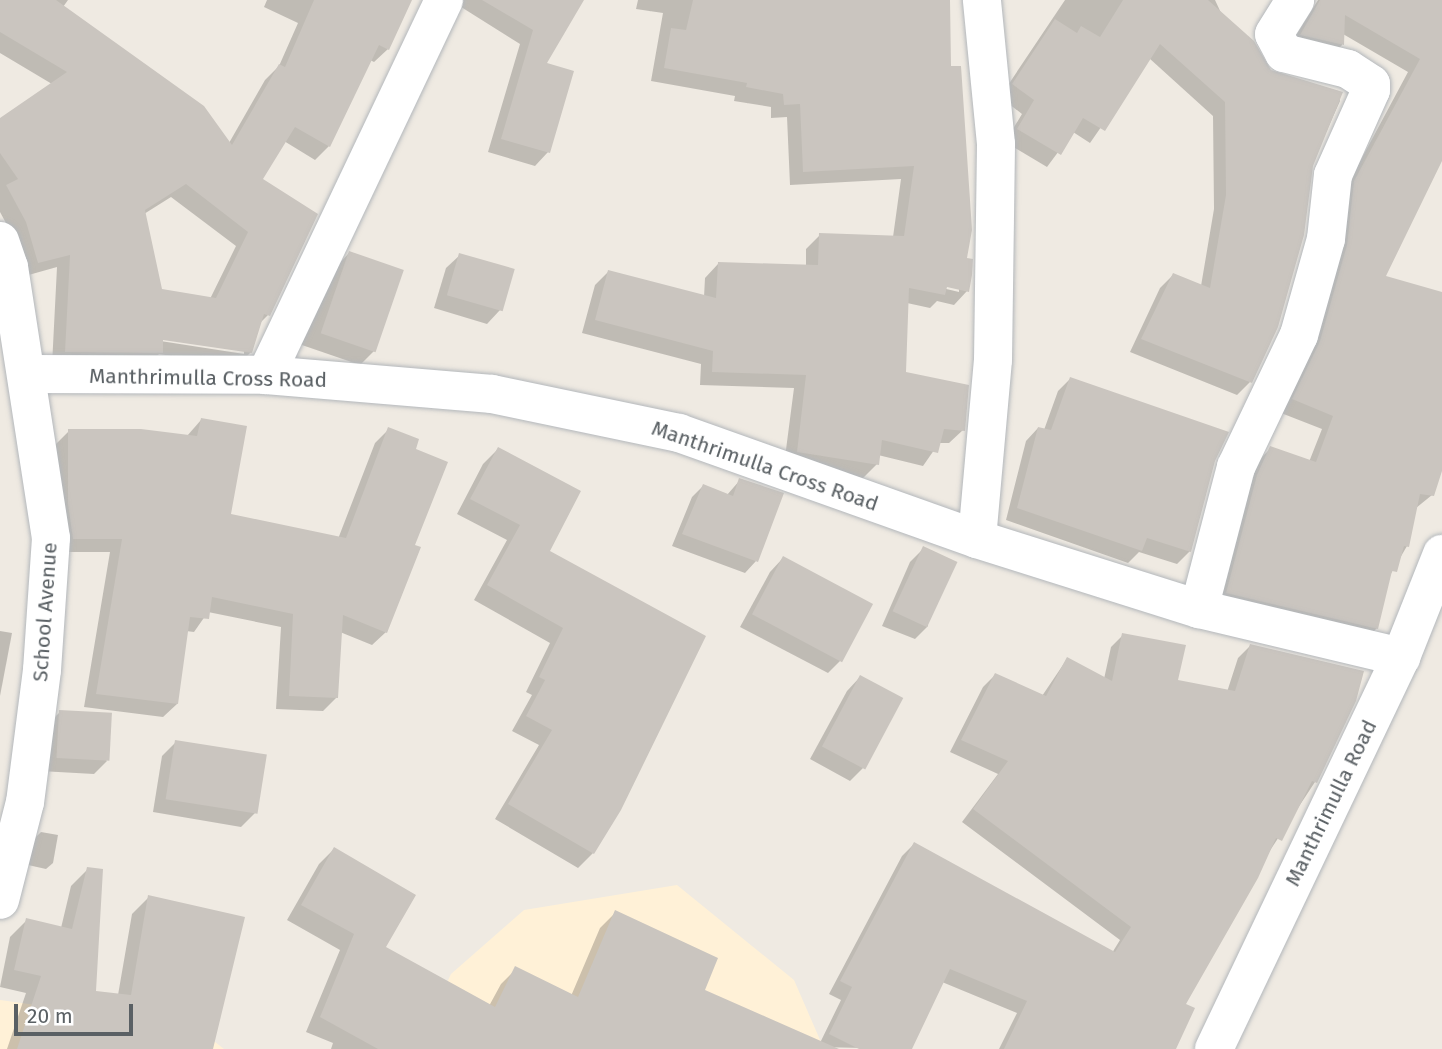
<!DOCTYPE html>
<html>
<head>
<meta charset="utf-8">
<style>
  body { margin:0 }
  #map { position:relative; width:1442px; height:1049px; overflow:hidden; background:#efeae2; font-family:"Fira Sans",sans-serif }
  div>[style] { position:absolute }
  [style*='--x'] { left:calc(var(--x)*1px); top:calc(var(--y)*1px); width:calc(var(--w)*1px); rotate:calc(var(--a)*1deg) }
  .commercial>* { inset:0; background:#fff1d7 }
  .shadow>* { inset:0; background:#0003 }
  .building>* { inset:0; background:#cac5bf; transform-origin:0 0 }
  .roads { filter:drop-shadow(0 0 2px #b3b7bb) drop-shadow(0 0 2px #b3b7bb) }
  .minor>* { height:38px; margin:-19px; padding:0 19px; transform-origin:19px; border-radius:19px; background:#fff }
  span { translate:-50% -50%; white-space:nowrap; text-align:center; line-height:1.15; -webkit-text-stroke:5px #fff; paint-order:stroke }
  .street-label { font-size:21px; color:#5a6064 }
  .scale { position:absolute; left:14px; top:1004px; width:119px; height:32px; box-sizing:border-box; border:4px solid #5a6064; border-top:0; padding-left:9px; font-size:21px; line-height:24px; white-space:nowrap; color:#5a6064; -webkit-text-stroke:5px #fff; paint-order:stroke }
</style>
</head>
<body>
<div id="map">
  <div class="commercial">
    <div style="clip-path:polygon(677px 885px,794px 980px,824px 1049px,415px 1049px,451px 974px,524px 910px)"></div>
    <div style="clip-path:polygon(0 1000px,196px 1027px,224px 1049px,0 1049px)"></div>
  </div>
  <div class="shadow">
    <div style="clip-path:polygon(evenodd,0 0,68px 0,63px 7px,229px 143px,265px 80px,279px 66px,298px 23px,264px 7px,267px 0,410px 0,388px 49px,374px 62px,370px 60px,329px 146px,315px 160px,284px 141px,260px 179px,268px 315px,259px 324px,251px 352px,237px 366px,159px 354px,148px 366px,52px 365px,57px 267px,25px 276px,13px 236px,0 212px,0 120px,52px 84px,0 53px,0 0,171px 197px,236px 246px,210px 299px,161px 290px,144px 214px,171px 197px,0 0,155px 337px,244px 350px,244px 354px,154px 340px,155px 337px)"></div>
    <div style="clip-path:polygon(450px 0,582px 0,545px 64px,548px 152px,535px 166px,488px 152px,520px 44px)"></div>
    <div style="clip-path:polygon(evenodd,638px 0,948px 0,949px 68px,967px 291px,954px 305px,937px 301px,930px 308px,907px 303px,904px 373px,963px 430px,949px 443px,939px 443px,923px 466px,878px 455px,877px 464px,863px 478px,784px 465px,794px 388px,700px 385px,701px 364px,582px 333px,595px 285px,608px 272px,704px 297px,705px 278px,718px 264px,806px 266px,806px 249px,820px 235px,893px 237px,901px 179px,790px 185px,787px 117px,771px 118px,771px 107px,734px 101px,735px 96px,651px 81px,663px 13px,636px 9px,638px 0,939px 284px,959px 288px,959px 292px,938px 287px,939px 284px)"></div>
    <div style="clip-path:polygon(1065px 0,1215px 0,1222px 15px,1269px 71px,1338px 91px,1340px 101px,1311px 166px,1250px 382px,1237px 395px,1130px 352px,1160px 288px,1173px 275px,1201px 286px,1214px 209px,1213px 116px,1149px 58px,1090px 143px,1073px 132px,1047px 167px,1005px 142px,1022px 114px,1000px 97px)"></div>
    <div style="clip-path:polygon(1318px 0,1442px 0,1442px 159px,1383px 277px,1442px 294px,1442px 461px,1432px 495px,1416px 508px,1407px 546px,1389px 577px,1377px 628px,1364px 641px,1214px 606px,1258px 461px,1271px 448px,1309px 462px,1322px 429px,1281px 413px,1342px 195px,1408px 72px,1343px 34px,1342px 45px,1330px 58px,1289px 47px)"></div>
    <div style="clip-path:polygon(349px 253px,374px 351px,360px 365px,299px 344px,336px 267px)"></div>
    <div style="clip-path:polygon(460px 255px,512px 270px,500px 310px,487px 324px,434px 308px,446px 268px)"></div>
    <div style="clip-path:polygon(1070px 379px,1213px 461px,1190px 551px,1177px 564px,1139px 552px,1128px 563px,1006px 520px,1026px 441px,1038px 428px,1044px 430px,1058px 391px)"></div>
    <div style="clip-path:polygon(201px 420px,229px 515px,338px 539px,375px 443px,389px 429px,413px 451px,413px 546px,386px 632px,372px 645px,340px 632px,337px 697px,323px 711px,276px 709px,281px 627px,208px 612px,194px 632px,186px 631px,177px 704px,163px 717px,84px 707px,110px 552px,60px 552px,55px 445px,69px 431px,187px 436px)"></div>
    <div style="clip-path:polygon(498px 449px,547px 551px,703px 637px,593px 853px,578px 868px,495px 819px,539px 745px,512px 731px,532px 695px,526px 692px,550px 643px,474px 600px,507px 540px,457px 514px,483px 464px)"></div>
    <div style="clip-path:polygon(740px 480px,756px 561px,745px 573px,672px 546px,692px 497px,703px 486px,727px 495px)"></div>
    <div style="clip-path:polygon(924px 548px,928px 626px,915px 639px,882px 626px,910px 562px)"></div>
    <div style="clip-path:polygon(783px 558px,842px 659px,828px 673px,740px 627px,770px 572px)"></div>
    <div style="clip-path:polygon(0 631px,12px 633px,0 696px)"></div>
    <div style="clip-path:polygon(1123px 635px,1176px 681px,1227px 692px,1238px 658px,1250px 646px,1315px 782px,1269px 852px,1183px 1005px,1174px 1049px,999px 1049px,1017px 1013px,942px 982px,910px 1049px,818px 1047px,841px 1000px,829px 994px,902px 856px,914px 844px,1112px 953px,1120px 940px,962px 822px,998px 774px,950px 752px,983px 687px,995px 675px,1042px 696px,1067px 659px,1104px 679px,1111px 647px)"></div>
    <div style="clip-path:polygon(860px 677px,863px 768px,850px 781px,810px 759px,847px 691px)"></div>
    <div style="clip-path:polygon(60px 712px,107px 761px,94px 774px,40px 771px,46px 726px)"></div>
    <div style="clip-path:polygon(176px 742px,255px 813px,241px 827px,153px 812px,162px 756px)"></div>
    <div style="clip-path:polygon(41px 832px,58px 835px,53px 863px,46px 869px,28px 865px,35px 838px)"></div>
    <div style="clip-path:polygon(334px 849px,383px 948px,489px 1006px,501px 984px,516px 969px,571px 996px,600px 928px,615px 913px,702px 991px,787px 1049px,331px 1049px,333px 1043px,306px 1032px,340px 950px,287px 920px,319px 864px)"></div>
    <div style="clip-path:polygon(88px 869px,94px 993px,118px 995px,132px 914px,149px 897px,209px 1049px,7px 1049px,26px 993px,0 987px,10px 937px,27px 920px,61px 928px,71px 886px)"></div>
  </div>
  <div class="building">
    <div style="clip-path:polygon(evenodd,0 0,56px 0,204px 106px,232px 145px,279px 64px,285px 67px,314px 0,412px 0,389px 50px,379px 45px,330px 147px,295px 127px,263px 179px,318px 214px,270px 316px,264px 314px,252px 353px,163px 340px,163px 353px,65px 352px,70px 255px,38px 263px,26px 222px,6px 185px,18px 179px,0 153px,0 118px,67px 72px,0 32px,0 0,186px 184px,248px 232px,216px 298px,162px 289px,145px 210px,186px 184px)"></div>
    <div style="clip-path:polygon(482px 0,584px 0,547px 63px,574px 71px,550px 153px,501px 139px,533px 30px)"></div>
    <div style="clip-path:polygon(693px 0,950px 0,951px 66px,961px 66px,972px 230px,967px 258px,973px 259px,972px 275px,969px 292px,947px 287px,945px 295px,909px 288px,906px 372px,969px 385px,965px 431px,944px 429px,938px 453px,882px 440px,879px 465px,797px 452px,806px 375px,712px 372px,713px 351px,595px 320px,608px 270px,716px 298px,718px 262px,818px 265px,819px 233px,904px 236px,914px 166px,803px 172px,800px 104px,784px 105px,783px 94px,746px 87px,747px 83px,664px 68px,671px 28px,686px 30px)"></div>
    <div style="clip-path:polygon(1123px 0,1208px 0,1254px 41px,1271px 70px,1343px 92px,1313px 166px,1304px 235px,1278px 327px,1252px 383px,1141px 339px,1173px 273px,1210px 288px,1226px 195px,1225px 102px,1160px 44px,1105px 131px,1083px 118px,1061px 155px,1017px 129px,1034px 100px,1012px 84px,1055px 19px,1077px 33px,1081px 26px,1100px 37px)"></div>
    <div style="clip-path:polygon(1320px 0,1442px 0,1442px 161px,1386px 276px,1442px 292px,1442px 471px,1434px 496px,1420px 494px,1409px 547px,1404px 546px,1397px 572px,1392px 571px,1378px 629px,1226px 593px,1257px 475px,1270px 446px,1316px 462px,1333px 416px,1292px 399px,1320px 341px,1347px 245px,1354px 181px,1420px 59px,1345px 15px,1344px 45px,1300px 35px)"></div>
    <div style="left:349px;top:251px;width:58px;height:87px;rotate:19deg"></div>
    <div style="left:459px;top:253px;width:58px;height:44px;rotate:16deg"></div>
    <div style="clip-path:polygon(1070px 377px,1229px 432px,1215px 461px,1191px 552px,1147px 538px,1142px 551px,1017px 508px,1038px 427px,1051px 430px)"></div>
    <div style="clip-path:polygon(201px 418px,247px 426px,231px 514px,346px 538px,388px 427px,419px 439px,416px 449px,448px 462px,415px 545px,421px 547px,387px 633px,343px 615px,338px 698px,289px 696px,293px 614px,212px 597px,209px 619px,190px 617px,178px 704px,96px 694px,122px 539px,73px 539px,68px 504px,68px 429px,141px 429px,197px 436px)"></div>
    <div style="clip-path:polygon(498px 447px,581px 491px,550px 551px,706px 636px,621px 810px,594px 854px,508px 804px,552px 730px,526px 716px,545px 680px,539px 677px,563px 628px,487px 585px,520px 525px,470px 499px)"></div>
    <div style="clip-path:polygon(739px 478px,784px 493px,758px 562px,682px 534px,703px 484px,733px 496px)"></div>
    <div style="left:923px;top:546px;width:38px;height:72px;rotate:25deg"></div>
    <div style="left:783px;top:556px;width:102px;height:66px;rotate:28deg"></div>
    <div style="clip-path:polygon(1122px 633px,1186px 645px,1178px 680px,1235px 691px,1250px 644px,1364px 671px,1356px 701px,1317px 783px,1312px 781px,1282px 841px,1276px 838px,1258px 878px,1186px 1004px,1195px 1008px,1176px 1049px,1004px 1049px,1027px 1001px,950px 969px,912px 1049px,859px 1049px,829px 1034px,852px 987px,840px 981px,914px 842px,1115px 952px,1131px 927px,973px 809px,1008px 761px,961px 740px,995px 673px,1046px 696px,1067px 657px,1112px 681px)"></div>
    <div style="left:860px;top:675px;width:49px;height:81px;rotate:28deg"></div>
    <div style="left:59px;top:710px;width:53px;height:48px;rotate:3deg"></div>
    <div style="left:175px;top:740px;width:93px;height:60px;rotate:9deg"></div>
    <div style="clip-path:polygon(334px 847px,416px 895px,386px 947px,495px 1007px,515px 966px,578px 997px,615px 910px,718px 958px,705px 990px,839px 1049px,378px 1049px,320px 1017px,354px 934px,301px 905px)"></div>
    <div style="clip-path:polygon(87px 867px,103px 869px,96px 991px,131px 995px,148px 895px,245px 917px,213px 1049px,17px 1049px,41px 976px,14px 970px,26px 918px,72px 929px)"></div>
  </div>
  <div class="roads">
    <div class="minor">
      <div style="--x:0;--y:241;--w:28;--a:71"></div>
      <div style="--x:9;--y:267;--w:274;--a:81.2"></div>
      <div style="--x:51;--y:538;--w:132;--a:93.9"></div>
      <div style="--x:42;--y:670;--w:133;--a:97.3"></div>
      <div style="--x:25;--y:802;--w:101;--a:104.3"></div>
      <div style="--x:27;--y:374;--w:239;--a:0.2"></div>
      <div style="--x:266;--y:375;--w:227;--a:4.8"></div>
      <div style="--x:492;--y:394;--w:191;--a:11.8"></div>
      <div style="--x:679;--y:433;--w:316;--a:19.6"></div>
      <div style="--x:977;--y:539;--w:233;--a:17.5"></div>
      <div style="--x:1199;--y:609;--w:208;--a:13.4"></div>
      <div style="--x:266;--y:375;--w:415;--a:-64.6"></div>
      <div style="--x:977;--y:539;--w:180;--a:-84.9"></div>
      <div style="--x:993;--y:360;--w:216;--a:-89.2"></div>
      <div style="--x:996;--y:144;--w:145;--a:-95.6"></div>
      <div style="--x:1199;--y:609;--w:147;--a:-75.4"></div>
      <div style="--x:1236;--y:467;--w:146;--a:-64.5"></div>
      <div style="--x:1299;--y:335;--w:100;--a:-74.3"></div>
      <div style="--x:1326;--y:239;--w:64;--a:-83.8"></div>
      <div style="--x:1333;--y:175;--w:93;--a:-65.9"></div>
      <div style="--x:1371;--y:90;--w:6;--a:-90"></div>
      <div style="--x:1371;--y:84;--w:27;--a:-147"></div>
      <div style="--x:1348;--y:69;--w:66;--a:-166"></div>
      <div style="--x:1284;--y:53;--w:21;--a:-118"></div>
      <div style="--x:1274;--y:34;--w:40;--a:-58"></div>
      <div style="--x:1214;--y:1049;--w:434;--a:-64.5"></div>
      <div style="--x:1401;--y:657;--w:111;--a:-68.3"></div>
    </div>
  </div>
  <div class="street-label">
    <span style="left:208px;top:378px;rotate:1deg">Manthrimulla Cross Road</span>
    <span style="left:765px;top:466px;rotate:19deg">Manthrimulla Cross Road</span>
    <span style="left:45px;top:612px;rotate:-86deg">School Avenue</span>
    <span style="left:1331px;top:803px;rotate:-64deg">Manthrimulla Road</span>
  </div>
  <div class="scale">20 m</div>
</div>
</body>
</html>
